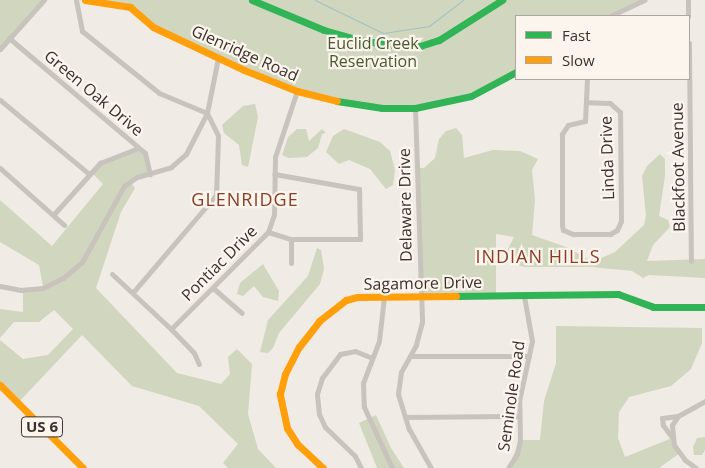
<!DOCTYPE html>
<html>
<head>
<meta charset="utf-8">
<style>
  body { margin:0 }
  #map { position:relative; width:705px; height:468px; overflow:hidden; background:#f0ebe5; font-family:"Open Sans",sans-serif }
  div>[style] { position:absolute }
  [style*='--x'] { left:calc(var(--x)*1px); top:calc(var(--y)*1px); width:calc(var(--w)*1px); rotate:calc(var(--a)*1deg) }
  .green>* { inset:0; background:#d1d6bf }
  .stream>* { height:1px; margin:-0.5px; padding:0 0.5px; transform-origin:0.5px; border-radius:0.5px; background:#a1c2c1 }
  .street>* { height:5px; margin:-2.5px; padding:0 2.5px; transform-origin:2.5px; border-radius:2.5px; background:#c9c3be }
  .fast>* { height:7px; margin:-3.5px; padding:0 3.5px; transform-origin:3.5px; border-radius:3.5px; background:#30b455 }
  .slow>* { height:7px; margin:-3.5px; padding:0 3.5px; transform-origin:3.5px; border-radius:3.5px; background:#ff9f0a }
  span { translate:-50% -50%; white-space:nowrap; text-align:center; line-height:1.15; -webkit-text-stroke:4.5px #fbf5ee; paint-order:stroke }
  .shield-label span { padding:1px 4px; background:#fbf5ee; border:1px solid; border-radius:4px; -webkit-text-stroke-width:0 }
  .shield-label { font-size:15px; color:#3b302b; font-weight:700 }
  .park-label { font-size:16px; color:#4a5a2e }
  .street-label { font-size:16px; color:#3b302b }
  .neighbourhood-label { font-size:18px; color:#8c3b22; letter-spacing:1px }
  .legend { position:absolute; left:515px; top:15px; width:175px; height:65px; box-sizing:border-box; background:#fbf5ee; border:1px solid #aea6a0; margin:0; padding:6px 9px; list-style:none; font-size:15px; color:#3b302b }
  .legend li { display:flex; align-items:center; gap:10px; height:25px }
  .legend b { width:25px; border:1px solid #aea6a0 }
</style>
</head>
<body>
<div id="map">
  <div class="green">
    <div style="clip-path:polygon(0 0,44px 0,0 49px)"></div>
    <div style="clip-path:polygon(85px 0,645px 0,610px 16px,516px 16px,516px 72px,451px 102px,382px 108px,297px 91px,153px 27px,137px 11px)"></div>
    <div style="clip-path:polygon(255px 104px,258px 117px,248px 167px,242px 165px,239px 145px,224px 133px,222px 125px,243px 106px)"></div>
    <div style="clip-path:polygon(456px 128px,462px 135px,464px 158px,493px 150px,520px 151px,538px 159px,532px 170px,535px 200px,532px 235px,569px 248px,592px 262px,615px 252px,644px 225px,646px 216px,642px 176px,647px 166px,660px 154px,665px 159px,665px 176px,659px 216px,668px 220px,670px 227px,653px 245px,647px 261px,705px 259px,705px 278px,649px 275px,643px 278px,632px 271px,591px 267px,524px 267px,510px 262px,506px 253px,514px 237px,496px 234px,496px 296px,419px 296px,416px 168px,424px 168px,435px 158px,439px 139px,446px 131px)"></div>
    <div style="clip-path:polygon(297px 129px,306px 129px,309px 141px,322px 129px,326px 133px,322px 134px,318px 148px,307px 157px,289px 158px,282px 155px,288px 137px)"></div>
    <div style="clip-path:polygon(344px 129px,380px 142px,390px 151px,395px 170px,393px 185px,386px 189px,370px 169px,349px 160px,339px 164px,326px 152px,333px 136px)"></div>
    <div style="clip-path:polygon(138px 148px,145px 153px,150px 174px,130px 181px,135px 188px,121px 212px,96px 288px,177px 373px,221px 384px,230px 374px,228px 357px,237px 349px,252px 364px,248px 414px,258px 449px,276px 468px,228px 468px,223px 463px,238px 444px,199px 406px,132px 386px,82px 335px,18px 403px,0 385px,0 340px,23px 359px,48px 355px,73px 329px,54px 310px,39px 322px,14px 322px,0 338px,0 309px,23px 312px,23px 290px,43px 287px,39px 265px,0 242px,0 200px,52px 246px,103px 184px,91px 172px,100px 163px)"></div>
    <div style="clip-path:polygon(317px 248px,321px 250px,324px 269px,320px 284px,279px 333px,273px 348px,268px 353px,260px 352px,268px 320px,308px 276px)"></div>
    <div style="clip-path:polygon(263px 264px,279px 291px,278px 301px,263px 297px,254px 286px,243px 296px,237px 294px,240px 283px)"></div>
    <div style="clip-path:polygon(556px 326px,702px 328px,702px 343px,691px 369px,671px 386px,629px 397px,619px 412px,618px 438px,625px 457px,672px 438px,680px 453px,659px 468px,508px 468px,520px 440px,540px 440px,544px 401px,556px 363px)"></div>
    <div style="clip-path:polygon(376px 415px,391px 448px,404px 468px,377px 468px,359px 423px)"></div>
    <div style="clip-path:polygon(705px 437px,705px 450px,702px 455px,694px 455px,693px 447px,697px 438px)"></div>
  </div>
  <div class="stream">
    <div style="--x:315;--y:0;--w:76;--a:25.9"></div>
    <div style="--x:383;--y:33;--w:47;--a:-8.7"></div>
    <div style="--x:429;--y:26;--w:43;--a:-37.4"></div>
  </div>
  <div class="street">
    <div style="--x:76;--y:0;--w:32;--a:79"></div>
    <div style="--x:82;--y:31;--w:99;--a:38.8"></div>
    <div style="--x:159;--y:93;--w:52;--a:22.6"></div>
    <div style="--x:207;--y:113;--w:25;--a:64"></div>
    <div style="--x:218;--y:136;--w:59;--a:91.9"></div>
    <div style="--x:216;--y:195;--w:126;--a:130.5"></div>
    <div style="--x:688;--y:0;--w:16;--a:90"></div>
    <div style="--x:610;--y:16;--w:38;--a:-25"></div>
    <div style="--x:9;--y:38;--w:178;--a:40.2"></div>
    <div style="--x:145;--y:153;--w:22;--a:77"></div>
    <div style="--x:689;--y:43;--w:218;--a:89.5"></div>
    <div style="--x:0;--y:49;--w:66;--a:-48.1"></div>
    <div style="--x:587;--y:79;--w:42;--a:92.7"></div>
    <div style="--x:585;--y:121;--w:17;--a:167"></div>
    <div style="--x:568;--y:125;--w:11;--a:124"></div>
    <div style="--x:562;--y:134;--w:91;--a:90"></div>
    <div style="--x:562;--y:225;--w:5;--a:79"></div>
    <div style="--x:563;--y:230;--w:11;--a:22"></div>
    <div style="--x:573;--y:234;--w:37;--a:0"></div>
    <div style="--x:610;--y:234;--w:8;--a:-30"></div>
    <div style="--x:617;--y:230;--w:10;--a:-66"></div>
    <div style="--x:621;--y:221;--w:109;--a:-90.5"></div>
    <div style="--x:620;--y:112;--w:13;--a:-138"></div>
    <div style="--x:610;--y:103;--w:23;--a:-178"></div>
    <div style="--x:0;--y:100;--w:116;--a:39.7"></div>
    <div style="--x:415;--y:108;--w:214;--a:88.1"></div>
    <div style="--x:422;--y:322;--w:24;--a:105"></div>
    <div style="--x:416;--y:345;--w:31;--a:119"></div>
    <div style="--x:401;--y:372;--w:22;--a:98"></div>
    <div style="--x:398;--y:394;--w:37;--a:73"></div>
    <div style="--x:409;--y:429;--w:45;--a:60.6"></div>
    <div style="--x:0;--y:168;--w:86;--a:41.7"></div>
    <div style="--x:54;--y:214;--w:69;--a:-48"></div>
    <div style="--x:100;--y:163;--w:41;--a:-21.5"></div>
    <div style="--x:268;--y:232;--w:24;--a:17"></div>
    <div style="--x:291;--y:239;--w:69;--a:0"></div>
    <div style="--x:360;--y:239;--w:50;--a:-91.1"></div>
    <div style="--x:359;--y:189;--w:86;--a:-170"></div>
    <div style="--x:291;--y:239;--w:24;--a:90"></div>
    <div style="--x:112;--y:274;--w:81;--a:43"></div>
    <div style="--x:171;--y:329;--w:33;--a:46"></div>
    <div style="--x:194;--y:353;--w:12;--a:66"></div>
    <div style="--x:0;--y:286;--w:20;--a:11"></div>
    <div style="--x:20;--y:290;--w:23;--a:-5"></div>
    <div style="--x:43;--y:288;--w:22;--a:-27"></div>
    <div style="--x:63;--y:278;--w:25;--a:-40"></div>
    <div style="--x:82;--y:262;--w:87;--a:-61.1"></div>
    <div style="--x:124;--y:186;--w:16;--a:-35"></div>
    <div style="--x:137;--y:177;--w:35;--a:-16"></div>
    <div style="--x:171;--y:167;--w:20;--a:-41"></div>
    <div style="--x:186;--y:154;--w:46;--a:-62.9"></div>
    <div style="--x:207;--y:113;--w:56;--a:-78.7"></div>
    <div style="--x:213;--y:288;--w:38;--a:41"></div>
    <div style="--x:384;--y:297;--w:44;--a:96.5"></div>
    <div style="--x:379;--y:341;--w:45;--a:110.9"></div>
    <div style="--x:363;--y:383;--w:24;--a:88"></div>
    <div style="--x:364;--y:407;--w:67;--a:65.3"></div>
    <div style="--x:171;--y:329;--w:137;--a:-45"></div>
    <div style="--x:268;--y:232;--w:18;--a:-71"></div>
    <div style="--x:274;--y:215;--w:58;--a:-89"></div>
    <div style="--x:275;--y:157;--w:70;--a:-71.6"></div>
    <div style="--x:410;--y:356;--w:119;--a:0"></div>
    <div style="--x:405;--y:417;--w:113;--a:-0.5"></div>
    <div style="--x:671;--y:436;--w:14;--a:-126"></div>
    <div style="--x:663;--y:425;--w:7;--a:-98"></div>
    <div style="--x:662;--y:418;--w:16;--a:-7"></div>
    <div style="--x:361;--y:468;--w:13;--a:-117"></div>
    <div style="--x:355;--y:456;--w:42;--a:-136"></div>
    <div style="--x:325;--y:427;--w:14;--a:-115"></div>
    <div style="--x:319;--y:414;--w:20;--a:-96"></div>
    <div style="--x:317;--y:394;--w:17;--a:-73"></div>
    <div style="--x:322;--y:378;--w:30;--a:-53"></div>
    <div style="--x:340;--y:354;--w:15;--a:-11"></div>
    <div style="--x:355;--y:351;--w:18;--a:22"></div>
    <div style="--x:508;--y:468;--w:17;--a:-57"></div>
    <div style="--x:517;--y:454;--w:14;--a:-78"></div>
    <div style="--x:520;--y:440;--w:39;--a:-91"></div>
    <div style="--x:519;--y:401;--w:61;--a:-77.8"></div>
    <div style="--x:532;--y:341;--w:46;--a:-100.1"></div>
    <div style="--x:696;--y:468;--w:14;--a:-144"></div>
    <div style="--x:685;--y:460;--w:19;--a:-126"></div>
    <div style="--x:674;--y:445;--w:20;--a:-96"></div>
    <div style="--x:672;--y:425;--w:11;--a:-56"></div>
    <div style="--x:678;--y:416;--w:31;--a:-29"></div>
  </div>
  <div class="fast">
    <div style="--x:252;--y:0;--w:78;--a:22.6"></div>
    <div style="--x:324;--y:30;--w:35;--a:16"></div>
    <div style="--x:358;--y:40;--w:43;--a:7.9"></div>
    <div style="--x:401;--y:46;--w:19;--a:0"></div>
    <div style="--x:420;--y:46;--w:20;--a:-18"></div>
    <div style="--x:439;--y:40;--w:75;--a:-32.4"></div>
    <div style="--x:337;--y:101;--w:46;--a:8.8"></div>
    <div style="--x:382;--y:108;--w:33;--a:0"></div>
    <div style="--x:415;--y:108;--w:57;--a:-12.1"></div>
    <div style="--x:471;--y:96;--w:51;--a:-28.1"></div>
    <div style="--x:456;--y:296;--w:162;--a:-0.7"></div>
    <div style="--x:618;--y:294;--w:37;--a:20"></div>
    <div style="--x:653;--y:307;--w:52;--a:0"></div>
  </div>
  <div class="slow">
    <div style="--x:85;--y:0;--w:46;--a:8.8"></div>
    <div style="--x:130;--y:7;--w:30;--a:41"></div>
    <div style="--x:153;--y:27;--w:101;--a:25.3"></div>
    <div style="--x:244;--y:70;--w:57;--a:21.6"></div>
    <div style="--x:297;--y:91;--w:41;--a:14"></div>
    <div style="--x:0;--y:385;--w:117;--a:45"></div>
    <div style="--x:323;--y:468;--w:34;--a:-137"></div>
    <div style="--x:298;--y:445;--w:20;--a:-123"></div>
    <div style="--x:287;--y:428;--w:35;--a:-102"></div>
    <div style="--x:280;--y:394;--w:21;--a:-76"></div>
    <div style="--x:285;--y:374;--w:30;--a:-63"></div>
    <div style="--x:299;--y:347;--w:33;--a:-52"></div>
    <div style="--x:319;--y:321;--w:34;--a:-38"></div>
    <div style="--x:346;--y:300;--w:11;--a:-15"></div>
    <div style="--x:357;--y:297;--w:99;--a:-0.6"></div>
  </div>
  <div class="shield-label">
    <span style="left:42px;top:427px">US 6</span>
  </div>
  <div class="park-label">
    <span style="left:373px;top:52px">Euclid Creek<br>Reservation</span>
  </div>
  <div class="street-label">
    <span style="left:245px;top:53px;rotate:24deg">Glenridge Road</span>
    <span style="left:94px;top:93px;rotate:40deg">Green Oak Drive</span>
    <span style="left:607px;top:158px;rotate:-92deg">Linda Drive</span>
    <span style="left:678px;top:167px;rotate:-91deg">Blackfoot Avenue</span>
    <span style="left:405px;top:205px;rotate:-91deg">Delaware Drive</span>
    <span style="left:219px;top:263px;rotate:-45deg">Pontiac Drive</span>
    <span style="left:423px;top:283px;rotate:-1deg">Sagamore Drive</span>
    <span style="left:511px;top:396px;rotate:-82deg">Seminole Road</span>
  </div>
  <div class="neighbourhood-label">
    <span style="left:245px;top:199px">GLENRIDGE</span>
    <span style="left:538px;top:256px">INDIAN HILLS</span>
  </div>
  <ul class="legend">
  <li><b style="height:6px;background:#30b455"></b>Fast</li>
  <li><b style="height:6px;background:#ff9f0a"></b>Slow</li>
  </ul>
</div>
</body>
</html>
